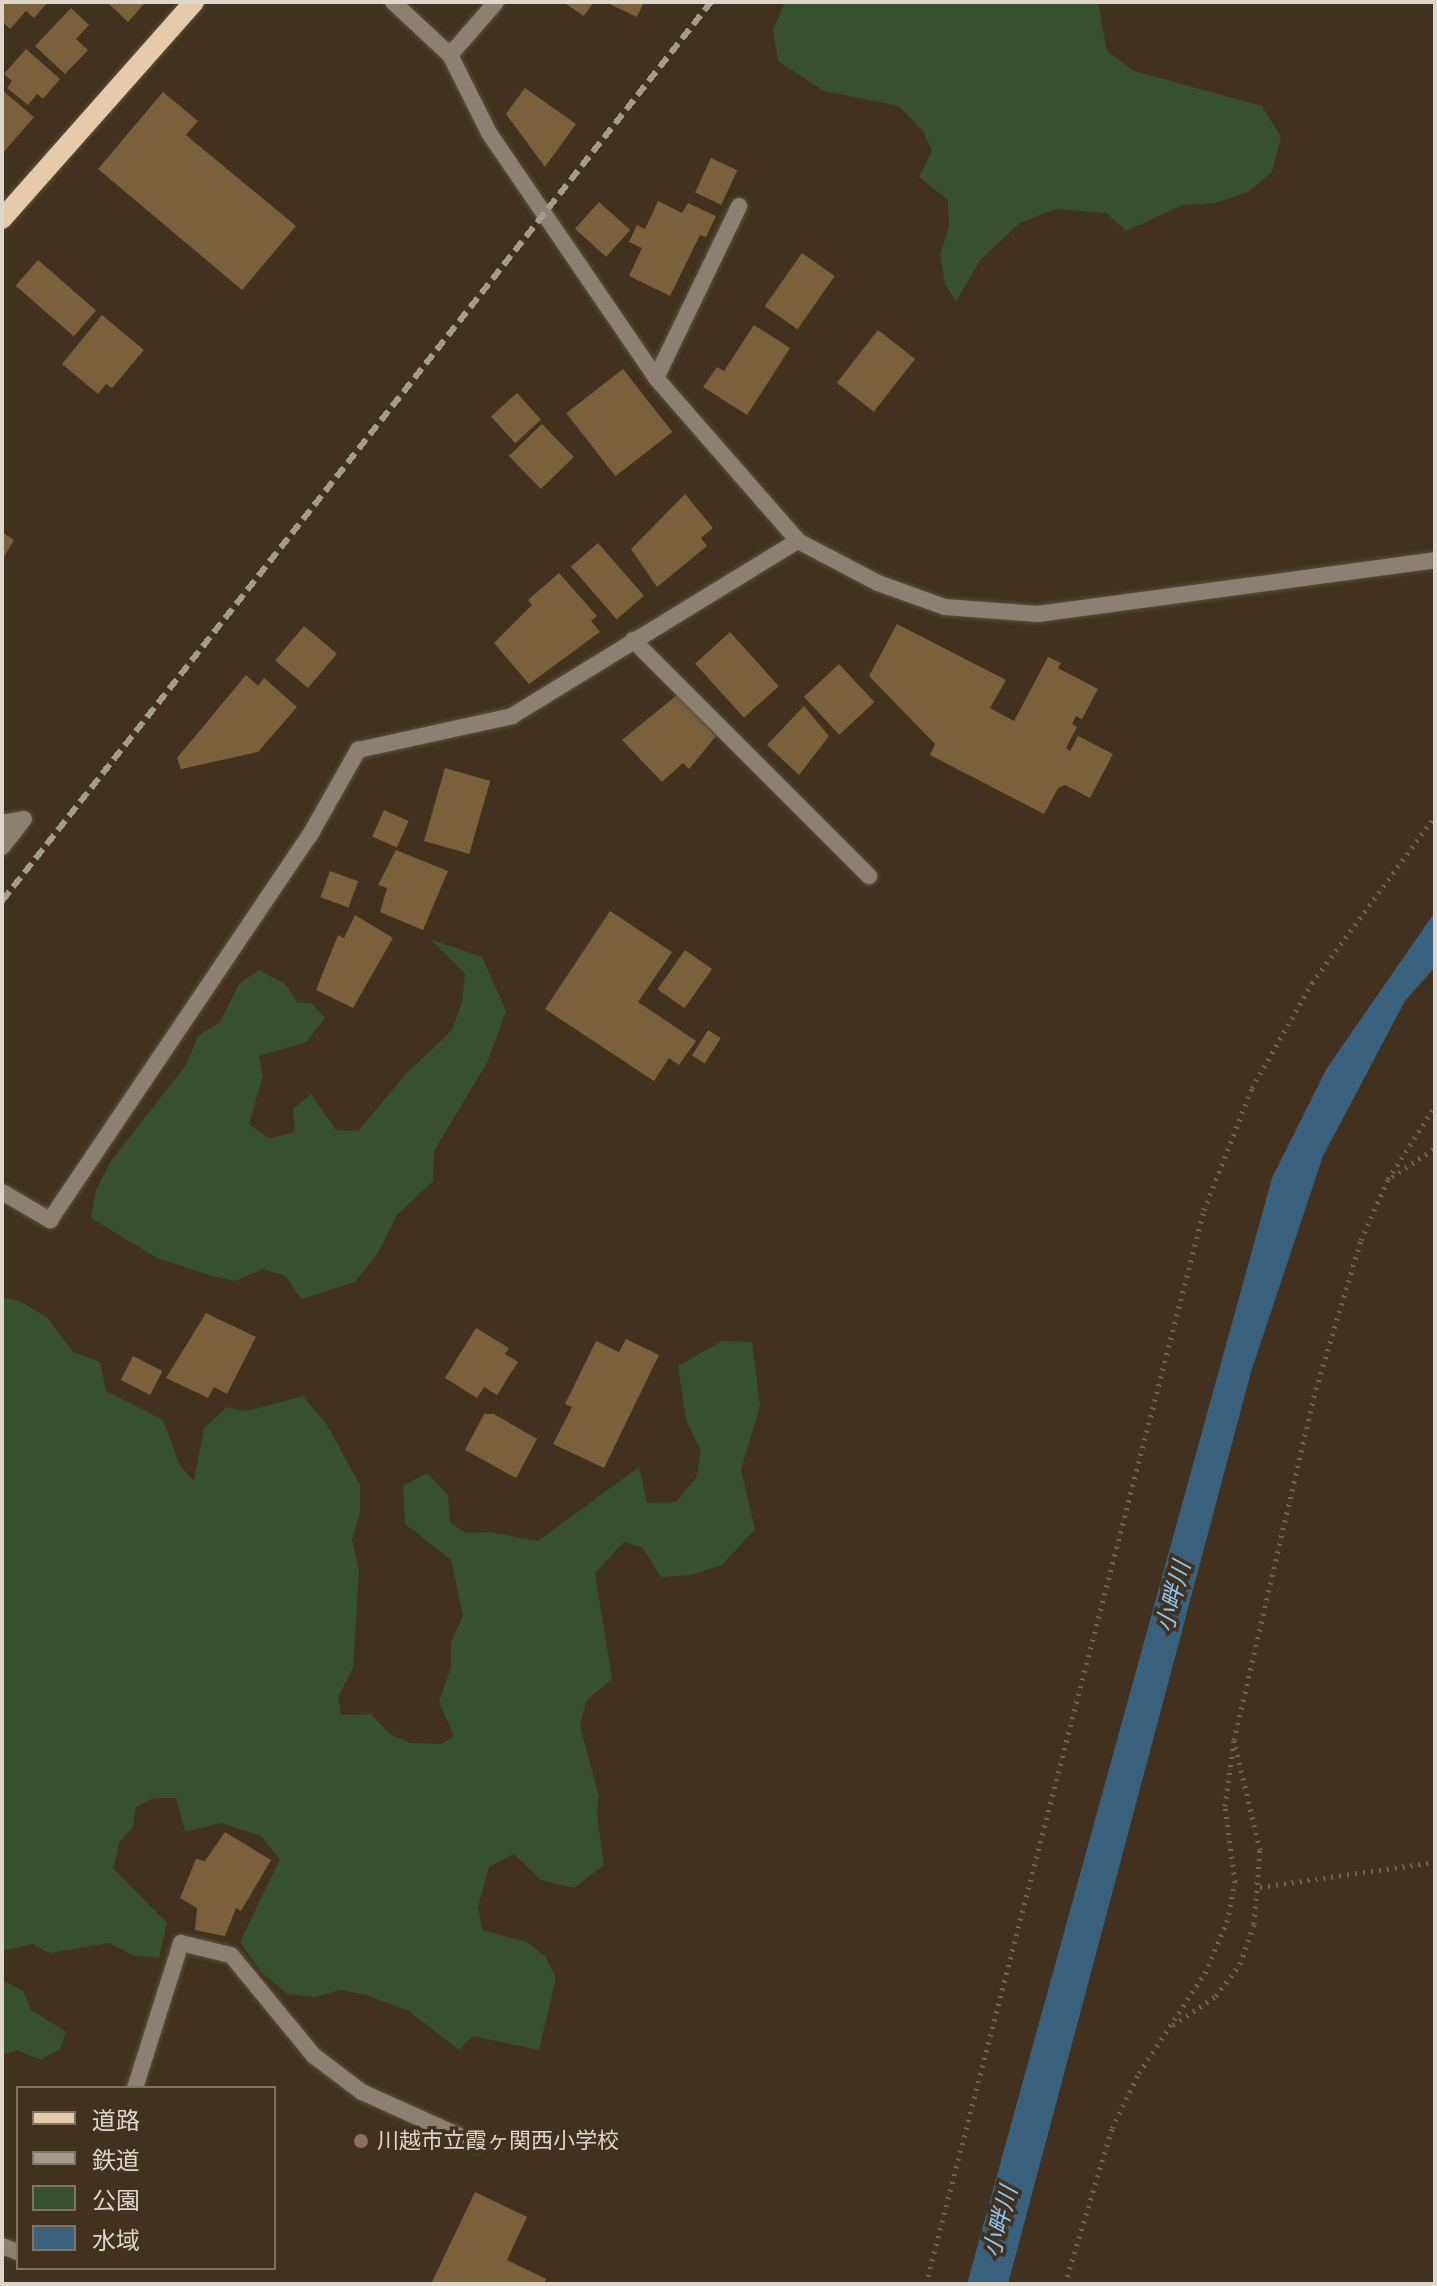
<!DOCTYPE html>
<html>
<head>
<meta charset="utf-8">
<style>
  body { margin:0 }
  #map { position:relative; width:1437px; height:2286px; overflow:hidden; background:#41311e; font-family:"Times New Roman","Noto Sans JP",serif }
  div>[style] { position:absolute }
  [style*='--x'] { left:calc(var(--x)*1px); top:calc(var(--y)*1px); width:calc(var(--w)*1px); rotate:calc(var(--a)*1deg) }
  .green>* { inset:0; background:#37502f }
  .water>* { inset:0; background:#39607c }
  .building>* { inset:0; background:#7a613b; transform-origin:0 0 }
  .path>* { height:5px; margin-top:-2.5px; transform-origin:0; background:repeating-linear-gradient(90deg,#716352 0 2px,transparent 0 8px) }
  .roads { filter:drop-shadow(0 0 2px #5d4f3d) drop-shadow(0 0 2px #5d4f3d) }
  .service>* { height:16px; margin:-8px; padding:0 8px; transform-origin:8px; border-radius:8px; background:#8d8070 }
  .minor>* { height:16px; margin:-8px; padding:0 8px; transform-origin:8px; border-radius:8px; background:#8d8070 }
  .primary>* { height:20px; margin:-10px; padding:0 10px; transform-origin:10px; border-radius:10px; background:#e5cba9 }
  .rail>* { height:6px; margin-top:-3px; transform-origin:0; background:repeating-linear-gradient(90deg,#a69a8b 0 12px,transparent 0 18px) }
  .dots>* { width:22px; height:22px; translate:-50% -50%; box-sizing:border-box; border:4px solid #41311e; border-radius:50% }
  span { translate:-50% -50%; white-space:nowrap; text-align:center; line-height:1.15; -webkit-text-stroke:7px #41311e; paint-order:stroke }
  .poi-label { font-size:22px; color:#dfd5c9 }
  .left { translate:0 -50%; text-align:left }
  .water-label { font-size:24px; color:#87c7f6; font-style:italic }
  .frame { position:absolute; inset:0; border:4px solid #dfd5c9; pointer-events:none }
  .legend { position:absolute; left:16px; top:2086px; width:260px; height:184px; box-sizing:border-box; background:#41311e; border:2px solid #807362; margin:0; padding:10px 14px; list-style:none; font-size:24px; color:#dfd5c9 }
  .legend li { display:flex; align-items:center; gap:16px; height:40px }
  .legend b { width:40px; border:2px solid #807362 }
</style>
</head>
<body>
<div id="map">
  <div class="green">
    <div style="clip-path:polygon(785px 2px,1098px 2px,1107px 51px,1134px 71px,1262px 106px,1281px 137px,1272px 172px,1248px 192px,1216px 203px,1183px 205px,1126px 231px,1106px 213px,1055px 209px,1020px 223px,980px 260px,956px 302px,945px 284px,940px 254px,949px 227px,948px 200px,919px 177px,932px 151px,923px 131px,899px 106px,824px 91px,778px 61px,773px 30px)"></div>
    <div style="clip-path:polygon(430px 939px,482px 957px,506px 1011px,487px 1063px,434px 1151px,433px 1181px,397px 1215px,378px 1253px,355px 1282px,301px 1299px,286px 1276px,264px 1269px,235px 1281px,211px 1276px,157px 1258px,91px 1218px,96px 1190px,111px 1161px,186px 1065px,198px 1036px,220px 1022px,239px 984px,259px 970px,285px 984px,297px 1002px,312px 1004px,325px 1018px,306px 1042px,259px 1056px,263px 1076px,249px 1124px,269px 1138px,295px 1132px,293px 1109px,311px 1094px,336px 1130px,358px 1131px,405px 1075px,452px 1030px,462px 1002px,465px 974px)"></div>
    <div style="clip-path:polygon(2px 1297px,19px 1301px,47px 1317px,73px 1352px,100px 1362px,106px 1391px,163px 1420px,180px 1466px,194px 1481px,204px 1428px,227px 1407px,247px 1411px,303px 1396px,327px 1425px,360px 1485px,360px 1512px,352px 1540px,359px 1570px,353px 1668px,338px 1697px,341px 1715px,371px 1714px,390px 1734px,410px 1743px,441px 1744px,454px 1736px,439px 1702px,451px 1667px,451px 1643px,463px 1615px,451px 1560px,405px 1524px,403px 1486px,427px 1473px,448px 1495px,450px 1523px,467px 1533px,490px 1532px,538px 1541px,639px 1467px,647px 1503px,676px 1502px,696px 1478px,701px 1451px,686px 1420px,678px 1366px,722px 1341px,752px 1342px,760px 1406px,741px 1470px,755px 1529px,722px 1565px,692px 1575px,661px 1577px,642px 1547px,624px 1542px,595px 1573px,612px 1679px,586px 1701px,580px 1726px,599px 1797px,597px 1815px,604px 1865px,574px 1888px,541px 1880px,514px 1854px,489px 1867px,478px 1907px,482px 1930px,527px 1942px,545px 1956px,556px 1978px,539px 2050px,473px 2036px,459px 2050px,409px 2011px,366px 1995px,341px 1990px,315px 1997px,287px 1994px,261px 1972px,240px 1942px,280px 1859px,261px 1836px,221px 1823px,185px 1832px,176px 1798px,154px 1798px,136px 1807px,133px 1827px,120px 1841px,113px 1868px,167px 1923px,159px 1958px,132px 1955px,109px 1943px,50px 1953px,32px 1944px,2px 1951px)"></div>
    <div style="clip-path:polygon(2px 1980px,23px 1991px,31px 2010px,66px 2032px,60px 2049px,41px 2060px,17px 2050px,2px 2056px)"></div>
  </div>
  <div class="water">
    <div style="clip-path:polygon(1435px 912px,1435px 967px,1405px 1001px,1323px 1156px,1251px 1372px,1008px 2284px,967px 2284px,1272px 1178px,1327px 1068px)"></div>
  </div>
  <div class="building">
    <div style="clip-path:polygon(2px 2px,48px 2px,34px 18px,26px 11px,10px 29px,2px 21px)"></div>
    <div style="clip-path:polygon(107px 2px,146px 2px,128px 22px)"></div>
    <div style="clip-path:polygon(563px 2px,594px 2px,584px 16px)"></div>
    <div style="clip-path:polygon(605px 2px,644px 2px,637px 17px)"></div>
    <div style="clip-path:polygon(71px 8px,89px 25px,76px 39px,88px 50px,65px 74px,35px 46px)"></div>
    <div style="clip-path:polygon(26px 49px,60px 79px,43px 99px,37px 94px,28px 105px,7px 88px,12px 81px,4px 74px)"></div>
    <div style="clip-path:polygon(525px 88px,576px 124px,545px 167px,506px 114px)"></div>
    <div style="clip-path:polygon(3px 91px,34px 117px,2px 154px,2px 93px)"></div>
    <div style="clip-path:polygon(163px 92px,198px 121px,186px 135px,296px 226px,242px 290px,98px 169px)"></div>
    <div style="left:711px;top:158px;width:29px;height:38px;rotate:25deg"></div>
    <div style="clip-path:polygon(658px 201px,682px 213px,688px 203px,716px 216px,706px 237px,700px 235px,670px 296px,629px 276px,642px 248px,629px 242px,637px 225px,645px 229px)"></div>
    <div style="left:599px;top:202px;width:42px;height:36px;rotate:42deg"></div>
    <div style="left:802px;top:253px;width:40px;height:65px;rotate:35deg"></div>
    <div style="left:38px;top:260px;width:77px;height:34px;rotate:41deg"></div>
    <div style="clip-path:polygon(102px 315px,144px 350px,112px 388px,106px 384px,98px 394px,62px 364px)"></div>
    <div style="clip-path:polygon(754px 325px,790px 348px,747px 415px,703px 387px,717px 367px,724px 371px)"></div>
    <div style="left:878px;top:330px;width:47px;height:67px;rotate:38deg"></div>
    <div style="left:623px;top:369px;width:80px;height:72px;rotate:52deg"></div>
    <div style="left:517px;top:393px;width:36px;height:35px;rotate:48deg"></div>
    <div style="left:542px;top:424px;width:46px;height:46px;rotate:46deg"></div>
    <div style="clip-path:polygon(685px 494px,713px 528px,701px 538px,707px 546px,657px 587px,631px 549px)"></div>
    <div style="clip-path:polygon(2px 532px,14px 540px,2px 560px)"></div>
    <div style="left:598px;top:543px;width:70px;height:36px;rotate:49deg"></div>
    <div style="clip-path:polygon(559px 573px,597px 616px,591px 621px,600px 632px,529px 684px,494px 643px,532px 605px,528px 600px)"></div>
    <div style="clip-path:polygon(897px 624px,1006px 680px,990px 708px,1014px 721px,1048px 657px,1061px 663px,1058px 668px,1098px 689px,1082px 719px,1076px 716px,1072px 724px,1077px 727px,1066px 748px,1070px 751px,1078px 736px,1113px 754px,1090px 798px,1065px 785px,1058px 788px,1044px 814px,930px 755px,935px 744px,869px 676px)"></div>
    <div style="left:304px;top:626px;width:43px;height:45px;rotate:40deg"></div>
    <div style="left:730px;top:632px;width:73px;height:47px;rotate:48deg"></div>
    <div style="left:839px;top:664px;width:52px;height:48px;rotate:47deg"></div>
    <div style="clip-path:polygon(246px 675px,258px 686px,264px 678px,297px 707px,258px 752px,181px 769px,177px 758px)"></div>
    <div style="clip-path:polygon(677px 695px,716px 736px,689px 769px,683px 763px,662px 782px,622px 740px)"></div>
    <div style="clip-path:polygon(804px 706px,829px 736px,799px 775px,767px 745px)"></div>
    <div style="left:445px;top:768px;width:47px;height:76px;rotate:16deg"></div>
    <div style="left:384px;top:810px;width:27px;height:29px;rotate:24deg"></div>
    <div style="clip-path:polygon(396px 850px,448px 871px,423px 930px,380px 912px,387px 888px,378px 885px)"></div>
    <div style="left:330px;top:871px;width:30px;height:28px;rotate:20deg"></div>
    <div style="clip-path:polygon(610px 911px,672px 952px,638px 1002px,696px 1041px,679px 1065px,669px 1058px,654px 1081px,545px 1009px)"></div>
    <div style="clip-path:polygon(355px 915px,393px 938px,353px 1008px,316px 990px,338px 935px,344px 938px)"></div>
    <div style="left:685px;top:950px;width:33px;height:48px;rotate:35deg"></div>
    <div style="left:708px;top:1030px;width:15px;height:30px;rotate:32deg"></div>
    <div style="clip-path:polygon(206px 1313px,256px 1337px,227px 1394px,214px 1387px,208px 1398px,166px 1378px)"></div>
    <div style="clip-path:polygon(476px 1328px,509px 1348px,505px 1354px,518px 1362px,497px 1395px,484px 1387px,477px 1398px,445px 1378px)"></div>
    <div style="clip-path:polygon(626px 1339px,659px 1355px,604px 1468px,553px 1444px,572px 1407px,565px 1404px,596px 1341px,619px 1352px)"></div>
    <div style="left:133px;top:1356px;width:33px;height:27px;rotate:27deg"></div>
    <div style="clip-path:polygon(484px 1414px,494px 1414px,537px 1439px,516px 1478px,465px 1450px)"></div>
    <div style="clip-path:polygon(225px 1832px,271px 1860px,241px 1911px,236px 1908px,225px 1936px,195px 1930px,197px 1908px,180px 1898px,196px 1859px,205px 1861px)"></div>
    <div style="clip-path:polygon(475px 2192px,527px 2217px,507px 2260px,546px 2279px,544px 2284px,431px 2284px)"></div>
  </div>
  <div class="path">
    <div style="--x:1392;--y:1177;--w:52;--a:-34"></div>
    <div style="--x:1260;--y:1887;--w:177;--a:-8.1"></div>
    <div style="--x:1173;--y:2025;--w:52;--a:-34"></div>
    <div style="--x:1216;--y:1996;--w:40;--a:-53"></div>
    <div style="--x:1240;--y:1964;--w:42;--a:-70.7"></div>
    <div style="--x:1254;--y:1924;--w:74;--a:-85.4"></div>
    <div style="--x:1260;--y:1850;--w:108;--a:-103.4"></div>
    <div style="--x:926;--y:2284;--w:1109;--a:-75.49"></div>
    <div style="--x:1204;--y:1210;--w:131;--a:-68.5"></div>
    <div style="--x:1252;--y:1088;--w:121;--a:-60.3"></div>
    <div style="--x:1312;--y:983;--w:207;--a:-53.6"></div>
    <div style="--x:1065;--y:2284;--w:163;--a:-73.2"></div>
    <div style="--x:1112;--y:2128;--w:61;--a:-63.9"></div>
    <div style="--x:1139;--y:2073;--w:120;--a:-56.6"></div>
    <div style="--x:1205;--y:1973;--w:56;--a:-66.7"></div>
    <div style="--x:1227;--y:1922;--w:41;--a:-78.7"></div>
    <div style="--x:1235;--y:1882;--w:77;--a:-97.5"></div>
    <div style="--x:1225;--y:1806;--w:67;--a:-82.2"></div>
    <div style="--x:1234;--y:1740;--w:360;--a:-76.9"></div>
    <div style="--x:1316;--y:1389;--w:156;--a:-73.2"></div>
    <div style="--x:1361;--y:1240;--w:67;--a:-66.1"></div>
    <div style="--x:1388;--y:1179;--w:87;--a:-57.2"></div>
  </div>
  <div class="roads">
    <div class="service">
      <div style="--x:450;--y:55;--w:70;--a:-49"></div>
      <div style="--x:656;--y:378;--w:191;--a:-64.2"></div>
      <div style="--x:633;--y:640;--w:334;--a:45"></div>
      <div style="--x:135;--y:2088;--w:152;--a:-72.4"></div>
      <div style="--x:181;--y:1943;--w:51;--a:13.5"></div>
      <div style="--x:231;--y:1955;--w:129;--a:50.6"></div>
      <div style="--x:313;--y:2055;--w:61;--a:37.1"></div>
      <div style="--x:362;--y:2092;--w:126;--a:24.3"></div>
      <div style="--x:2;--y:2246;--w:17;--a:21"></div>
    </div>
    <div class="minor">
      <div style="--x:393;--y:2;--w:78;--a:42.9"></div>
      <div style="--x:450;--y:55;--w:87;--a:63.4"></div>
      <div style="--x:489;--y:133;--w:297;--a:55.7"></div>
      <div style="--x:656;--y:378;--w:216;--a:48.9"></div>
      <div style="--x:798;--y:541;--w:90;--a:27.7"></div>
      <div style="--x:878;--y:583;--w:71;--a:19.7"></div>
      <div style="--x:945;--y:607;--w:93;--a:4.3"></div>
      <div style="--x:1038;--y:614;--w:401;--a:-7.7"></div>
      <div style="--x:2;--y:823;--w:22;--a:-10"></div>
      <div style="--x:24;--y:819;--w:36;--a:128"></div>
      <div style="--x:2;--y:1192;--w:56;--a:30.3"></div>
      <div style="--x:50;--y:1220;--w:465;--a:-56"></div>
      <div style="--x:310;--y:835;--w:98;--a:-60.5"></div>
      <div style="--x:358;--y:750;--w:158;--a:-12.4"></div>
      <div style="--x:512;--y:716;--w:335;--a:-31.5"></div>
    </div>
    <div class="primary">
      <div style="--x:2;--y:219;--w:290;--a:-48.5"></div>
    </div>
  </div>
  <div class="rail">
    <div style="--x:2;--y:901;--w:1145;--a:-51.74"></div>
  </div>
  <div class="dots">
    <div style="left:361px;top:2141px;background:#8d6e63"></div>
  </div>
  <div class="poi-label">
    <span class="left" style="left:377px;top:2141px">川越市立霞ヶ関西小学校</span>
  </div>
  <div class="water-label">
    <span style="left:1174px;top:1597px;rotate:-75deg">小畔川</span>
    <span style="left:1001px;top:2222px;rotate:-75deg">小畔川</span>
  </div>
  <div class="frame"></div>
  <ul class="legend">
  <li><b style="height:10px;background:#e5cba9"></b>道路</li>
  <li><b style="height:10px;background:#a69a8b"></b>鉄道</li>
  <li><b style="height:22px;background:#37502f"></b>公園</li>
  <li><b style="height:22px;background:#39607c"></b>水域</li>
  </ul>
</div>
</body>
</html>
